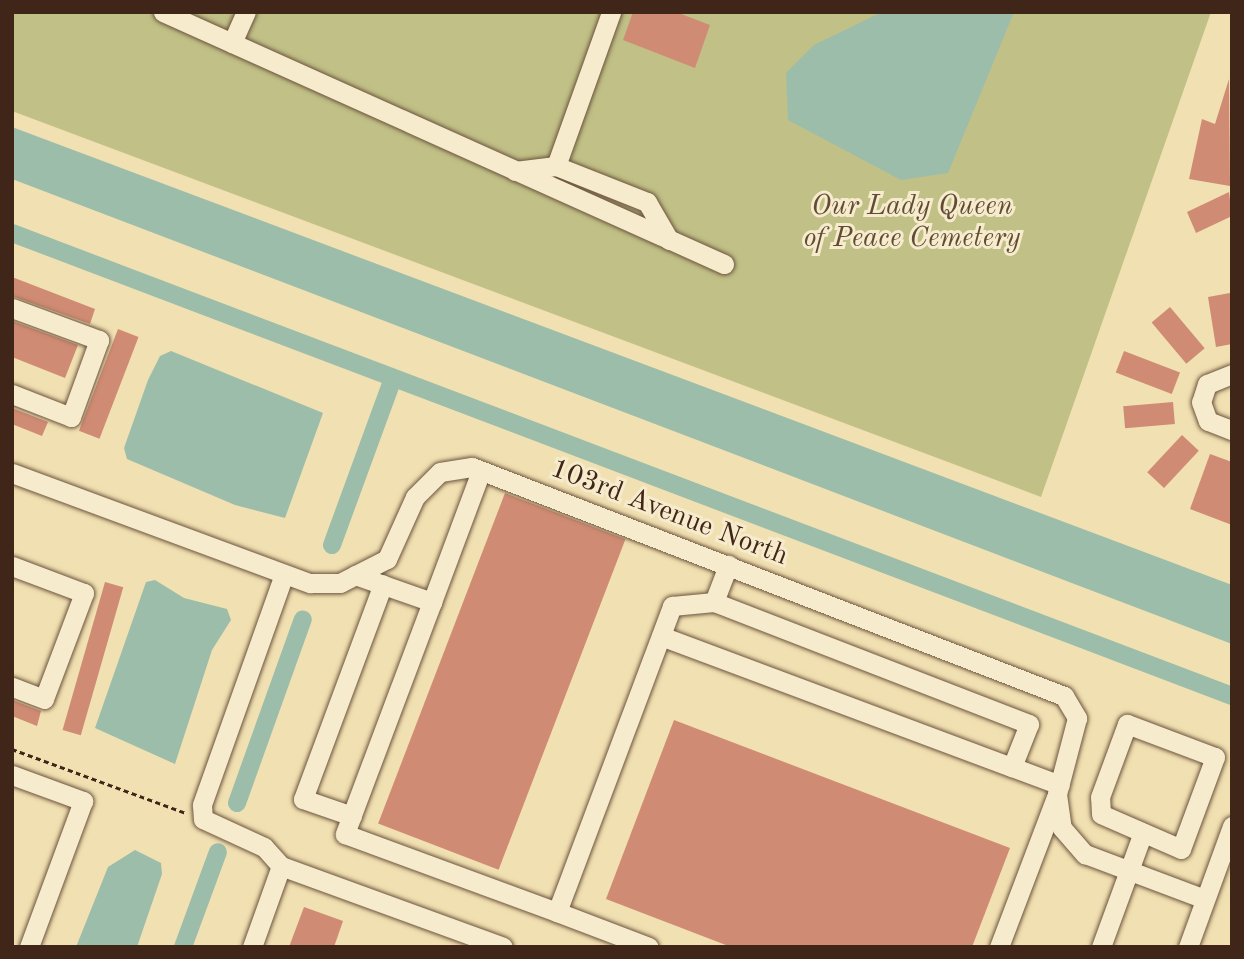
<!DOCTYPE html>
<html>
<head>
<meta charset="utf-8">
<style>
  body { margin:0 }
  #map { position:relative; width:1244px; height:959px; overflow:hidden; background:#f1e0b1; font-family:"Old Standard TT",serif }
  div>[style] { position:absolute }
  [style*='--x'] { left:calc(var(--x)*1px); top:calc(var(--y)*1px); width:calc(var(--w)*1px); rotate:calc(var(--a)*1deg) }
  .green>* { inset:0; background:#c1c087 }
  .water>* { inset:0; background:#9bbdaa }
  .canal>* { height:18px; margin:-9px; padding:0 9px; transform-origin:9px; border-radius:9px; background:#9bbdaa }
  .building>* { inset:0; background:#d08b74; transform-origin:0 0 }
  .path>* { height:2.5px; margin-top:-1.25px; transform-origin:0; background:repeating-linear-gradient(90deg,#402618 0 5px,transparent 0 8.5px) }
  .roads { filter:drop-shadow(0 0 2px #6c543e) drop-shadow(0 0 2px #6c543e) }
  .minor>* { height:19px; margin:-9.5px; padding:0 9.5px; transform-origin:9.5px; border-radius:9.5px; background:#f6ebcc }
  span { translate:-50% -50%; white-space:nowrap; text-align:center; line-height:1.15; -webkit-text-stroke:6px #f6ebcc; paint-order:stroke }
  .park-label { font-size:28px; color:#604c34; font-style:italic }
  .street-label { font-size:28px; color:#402618 }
  .frame { position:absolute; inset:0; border:14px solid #402618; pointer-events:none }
</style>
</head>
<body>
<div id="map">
  <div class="green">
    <div style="clip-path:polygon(12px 12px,1211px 12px,1041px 497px,12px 111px)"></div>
  </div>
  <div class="water">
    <div style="clip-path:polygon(882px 12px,1014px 12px,948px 173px,901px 180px,788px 120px,786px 73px,814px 45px)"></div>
    <div style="clip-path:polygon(12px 127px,1232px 585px,1232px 644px,12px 179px)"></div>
    <div style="clip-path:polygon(171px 351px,323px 413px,285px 518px,235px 505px,127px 459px,124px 448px,148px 380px,160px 356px)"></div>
    <div style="clip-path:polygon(155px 580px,184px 598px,227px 609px,231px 620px,212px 650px,175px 764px,95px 728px,146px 582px)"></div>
    <div style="clip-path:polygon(135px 850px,161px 863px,162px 874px,137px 947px,76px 947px,108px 867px)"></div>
  </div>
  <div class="canal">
    <div style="--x:12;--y:233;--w:1305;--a:20.78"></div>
    <div style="--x:332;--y:545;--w:178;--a:-69.9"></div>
    <div style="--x:237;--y:803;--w:195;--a:-70.3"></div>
    <div style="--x:183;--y:947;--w:101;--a:-69.8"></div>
  </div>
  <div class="building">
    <div style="clip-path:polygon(633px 12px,676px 12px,710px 25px,695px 68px,623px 40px)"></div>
    <div style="clip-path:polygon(1229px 79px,1230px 186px,1189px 179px,1202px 119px,1215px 124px)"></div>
    <div style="clip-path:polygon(1229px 192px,1232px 216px,1196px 233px,1187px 212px)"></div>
    <div style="clip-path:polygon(12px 277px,95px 309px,90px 324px,12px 296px)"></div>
    <div style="clip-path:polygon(1230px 293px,1232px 344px,1216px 347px,1208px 297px)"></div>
    <div style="left:1170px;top:307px;width:54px;height:24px;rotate:50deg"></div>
    <div style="clip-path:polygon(12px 321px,78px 345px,65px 378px,12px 357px)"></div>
    <div style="left:118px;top:329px;width:22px;height:109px;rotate:21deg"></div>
    <div style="left:1124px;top:351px;width:60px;height:23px;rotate:21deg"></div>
    <div style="left:1173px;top:402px;width:22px;height:50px;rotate:85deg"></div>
    <div style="clip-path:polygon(12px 408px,48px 422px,42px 436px,12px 424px)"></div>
    <div style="left:1182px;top:435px;width:23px;height:51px;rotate:43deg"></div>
    <div style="clip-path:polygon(1210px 454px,1232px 462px,1232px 525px,1190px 509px)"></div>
    <div style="left:505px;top:493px;width:129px;height:354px;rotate:21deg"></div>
    <div style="left:105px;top:582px;width:19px;height:154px;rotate:16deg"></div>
    <div style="clip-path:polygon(12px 700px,41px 711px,37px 726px,12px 716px)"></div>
    <div style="clip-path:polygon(674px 720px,1010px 848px,972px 947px,731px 947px,606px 899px)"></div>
    <div style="clip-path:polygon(304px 907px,343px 921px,334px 947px,289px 947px)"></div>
  </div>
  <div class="path">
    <div style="--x:12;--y:749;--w:185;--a:20.2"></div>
  </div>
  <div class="roads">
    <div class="minor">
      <div style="--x:163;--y:12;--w:615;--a:24.19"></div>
      <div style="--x:232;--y:43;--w:34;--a:-66"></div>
      <div style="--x:556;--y:166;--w:164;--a:-70.3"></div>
      <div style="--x:515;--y:171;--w:41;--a:-7"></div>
      <div style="--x:556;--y:166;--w:98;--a:21.6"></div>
      <div style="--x:647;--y:202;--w:44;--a:59.9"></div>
      <div style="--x:12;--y:308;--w:93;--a:20.2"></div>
      <div style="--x:99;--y:340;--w:82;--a:110"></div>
      <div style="--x:71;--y:417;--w:63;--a:-158.7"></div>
      <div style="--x:1232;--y:374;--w:27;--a:158"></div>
      <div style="--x:1207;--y:384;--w:19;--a:108"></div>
      <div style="--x:1201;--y:402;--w:20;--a:70"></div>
      <div style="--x:1208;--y:421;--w:26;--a:21"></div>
      <div style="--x:12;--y:473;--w:318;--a:20.3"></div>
      <div style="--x:310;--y:583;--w:30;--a:0"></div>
      <div style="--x:340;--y:583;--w:53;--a:-27.1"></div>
      <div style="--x:387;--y:559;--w:68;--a:-65.7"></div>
      <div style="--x:415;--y:497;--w:35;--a:-45"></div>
      <div style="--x:440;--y:472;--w:32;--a:-9"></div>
      <div style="--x:472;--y:467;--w:635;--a:21.15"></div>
      <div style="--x:1064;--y:696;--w:26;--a:59"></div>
      <div style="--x:1077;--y:718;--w:79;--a:104.7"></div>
      <div style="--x:1057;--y:794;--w:34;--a:82"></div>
      <div style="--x:1062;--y:828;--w:35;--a:49"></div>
      <div style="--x:1085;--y:854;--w:128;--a:20.6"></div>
      <div style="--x:12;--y:566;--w:77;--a:20.6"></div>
      <div style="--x:84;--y:593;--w:113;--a:110.7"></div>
      <div style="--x:44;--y:699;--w:34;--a:-159"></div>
      <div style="--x:355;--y:575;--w:82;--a:19.3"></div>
      <div style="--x:432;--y:602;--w:248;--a:110.6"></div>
      <div style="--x:345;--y:834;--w:226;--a:20.2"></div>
      <div style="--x:557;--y:912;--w:327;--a:-69.4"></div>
      <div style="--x:672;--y:606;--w:42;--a:-5.4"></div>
      <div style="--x:714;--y:602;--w:338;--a:21.2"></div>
      <div style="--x:1029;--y:724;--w:46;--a:111.6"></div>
      <div style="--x:1012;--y:767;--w:51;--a:20.6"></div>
      <div style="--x:283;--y:577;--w:242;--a:109.6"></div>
      <div style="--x:202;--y:805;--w:14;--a:86"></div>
      <div style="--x:203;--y:819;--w:67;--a:24.7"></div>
      <div style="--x:264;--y:847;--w:25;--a:48"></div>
      <div style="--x:281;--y:866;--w:236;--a:20"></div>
      <div style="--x:432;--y:602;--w:140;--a:-69.5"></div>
      <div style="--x:714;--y:602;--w:40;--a:-69"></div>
      <div style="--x:661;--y:636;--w:375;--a:20.5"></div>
      <div style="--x:1127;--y:724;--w:94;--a:20.6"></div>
      <div style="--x:1215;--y:757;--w:98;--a:110.3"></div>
      <div style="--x:1181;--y:849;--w:87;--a:-156.4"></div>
      <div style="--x:1101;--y:814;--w:17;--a:-93"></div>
      <div style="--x:1100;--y:797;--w:78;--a:-69.7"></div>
      <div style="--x:12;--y:775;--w:76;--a:20.1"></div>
      <div style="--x:83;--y:801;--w:156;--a:110.3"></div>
      <div style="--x:352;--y:816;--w:52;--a:-160.9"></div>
      <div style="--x:303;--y:799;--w:229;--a:-69.6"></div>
      <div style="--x:557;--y:912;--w:98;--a:20.8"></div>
      <div style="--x:252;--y:947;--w:86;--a:-70.3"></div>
      <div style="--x:999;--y:947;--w:160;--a:-69.2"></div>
      <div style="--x:1101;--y:947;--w:119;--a:-69.9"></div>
      <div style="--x:1188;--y:947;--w:129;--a:-70"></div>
    </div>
  </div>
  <div class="park-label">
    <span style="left:912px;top:223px">Our Lady Queen<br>of Peace Cemetery</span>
  </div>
  <div class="street-label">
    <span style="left:669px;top:513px;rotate:21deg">103rd Avenue North</span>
  </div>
  <div class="frame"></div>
</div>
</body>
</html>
